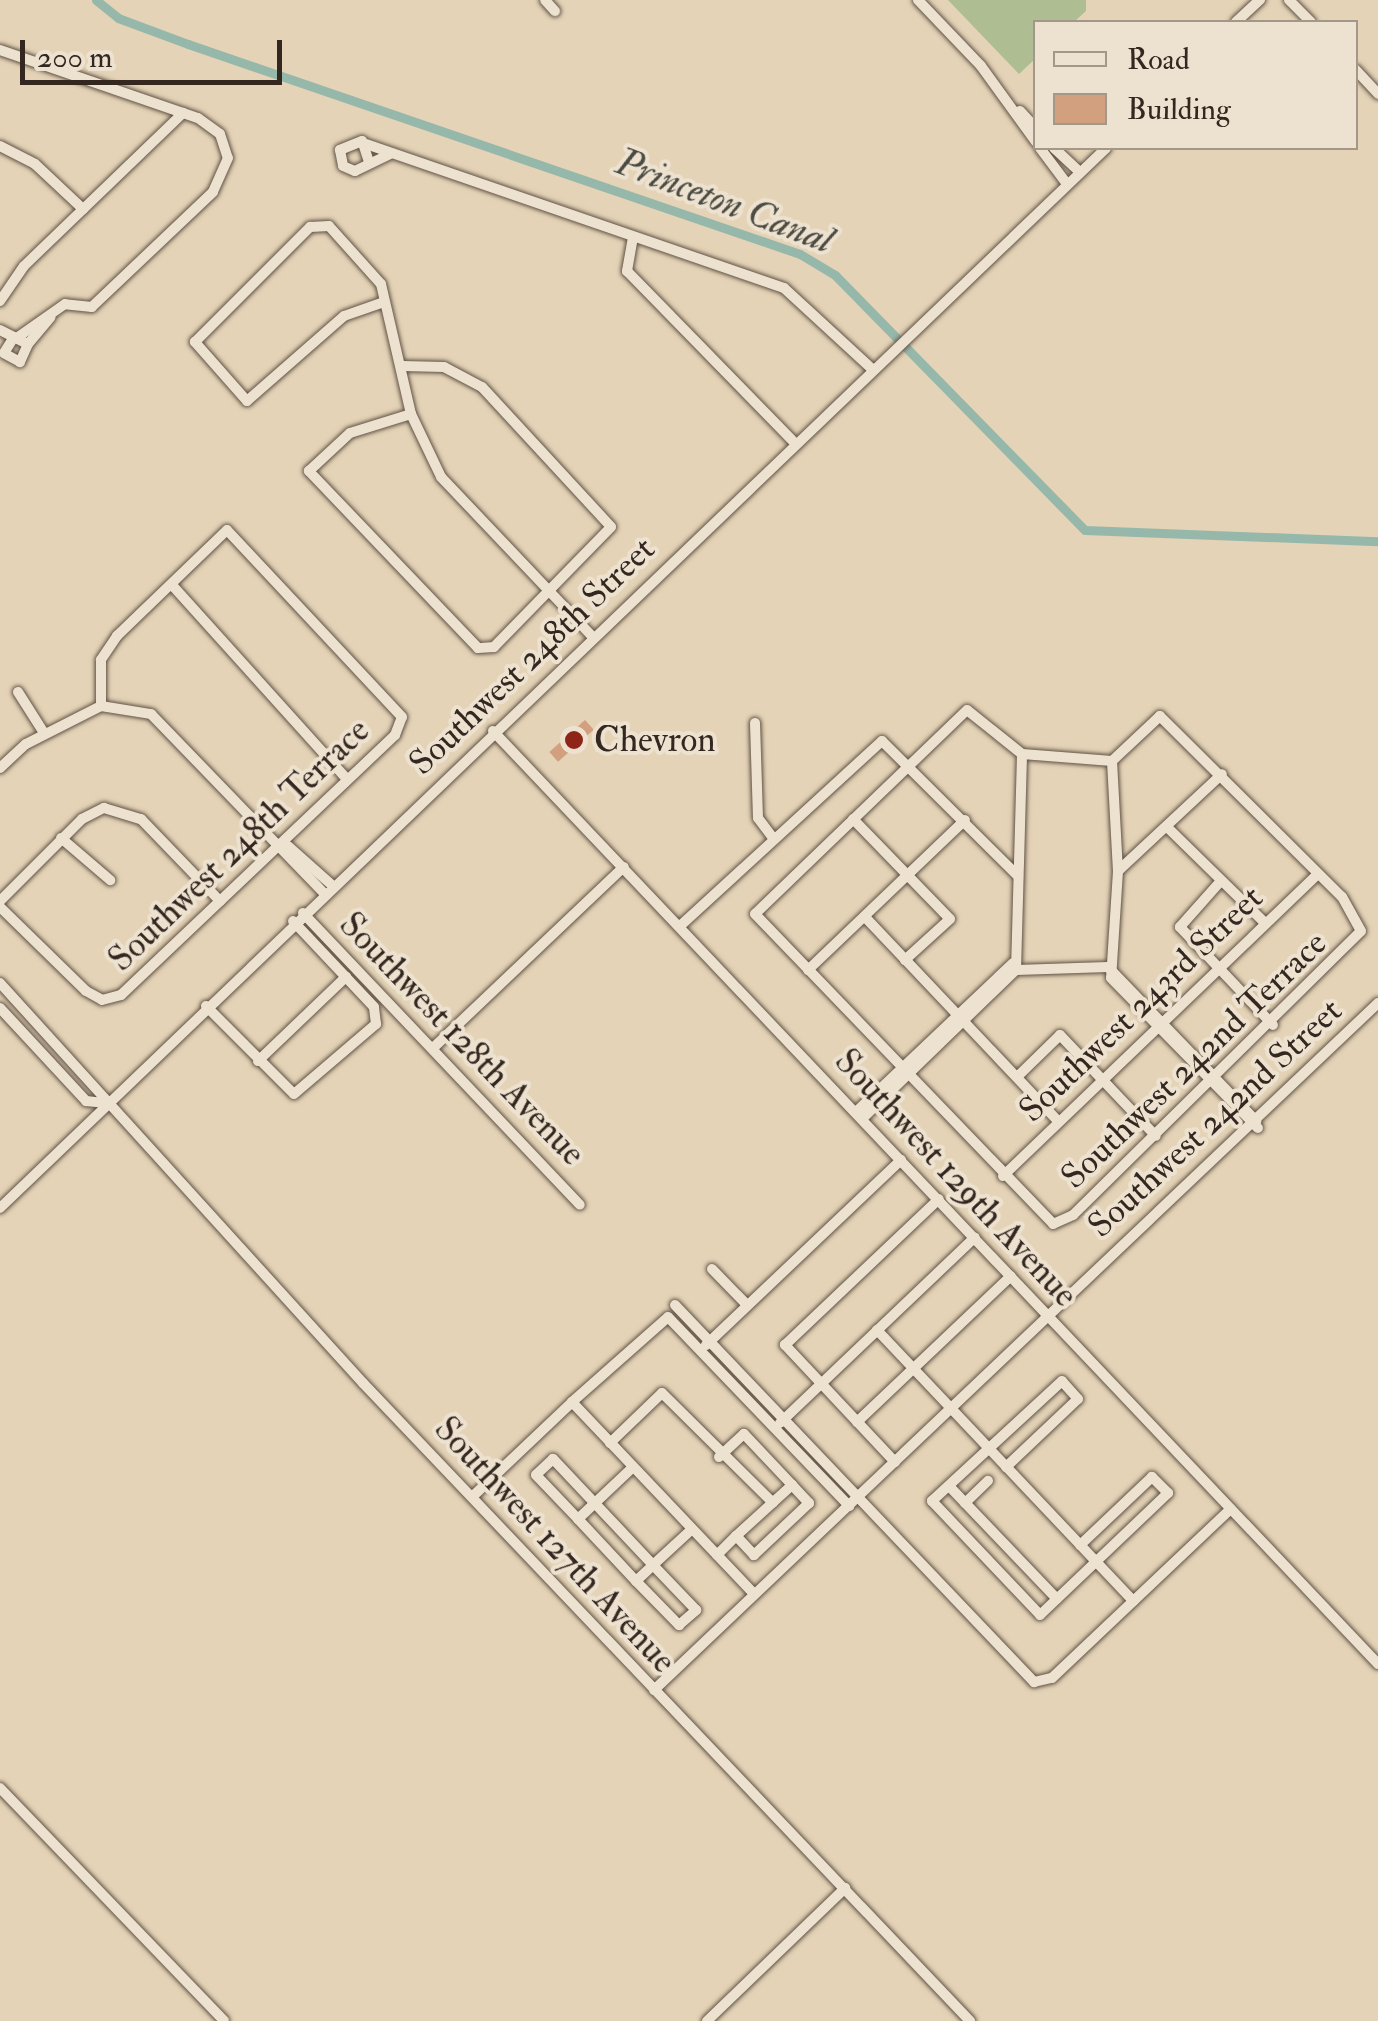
<!DOCTYPE html>
<html>
<head>
<meta charset="utf-8">
<style>
  body { margin:0 }
  #map { position:relative; width:1378px; height:2021px; overflow:hidden; background:#e4d3b6; font-family:"IM FELL Double Pica",serif }
  div>[style] { position:absolute }
  [style*='--x'] { left:calc(var(--x)*1px); top:calc(var(--y)*1px); width:calc(var(--w)*1px); rotate:calc(var(--a)*1deg) }
  .green>* { inset:0; background:#afbe92 }
  .canal>* { height:9px; margin:-4.5px; padding:0 4.5px; transform-origin:4.5px; border-radius:4.5px; background:#96b8ab }
  .building>* { inset:0; background:#d29f7f; transform-origin:0 0 }
  .roads { filter:drop-shadow(0 0 2px #605246) drop-shadow(0 0 2px #605246) }
  .minor>* { height:10px; margin:-5px; padding:0 5px; transform-origin:5px; border-radius:5px; background:#ede2d0 }
  .dots>* { width:28px; height:28px; translate:-50% -50%; box-sizing:border-box; border:5px solid #ede2d0; border-radius:50% }
  span { translate:-50% -50%; white-space:nowrap; text-align:center; line-height:1.15; -webkit-text-stroke:8px #ede2d0; paint-order:stroke }
  .street-label { font-size:35px; color:#342720 }
  .poi-label { font-size:35px; color:#342720 }
  .left { translate:0 -50%; text-align:left }
  .water-label { font-size:38px; color:#4c4b43; font-style:italic }
  .legend { position:absolute; left:1033px; top:20px; width:325px; height:130px; box-sizing:border-box; background:#ede2d0; border:2px solid #a3978a; margin:0; padding:12px 18px; list-style:none; font-size:30px; color:#342720 }
  .legend li { display:flex; align-items:center; gap:20px; height:50px }
  .legend b { width:50px; border:2px solid #a3978a }
  .scale { position:absolute; left:20px; top:40px; width:262px; height:45px; box-sizing:border-box; border:5px solid #342720; border-top:0; padding-left:12px; font-size:30px; line-height:35px; white-space:nowrap; color:#342720; -webkit-text-stroke:8px #ede2d0; paint-order:stroke }
</style>
</head>
<body>
<div id="map">
  <div class="green">
    <div style="clip-path:polygon(948px 0,1086px 0,1086px 11px,1074px 22px,1036px 22px,1035px 59px,1019px 74px)"></div>
  </div>
  <div class="canal">
    <div style="--x:96;--y:0;--w:28;--a:39"></div>
    <div style="--x:118;--y:18;--w:75;--a:20.4"></div>
    <div style="--x:188;--y:44;--w:647;--a:18.94"></div>
    <div style="--x:800;--y:254;--w:41;--a:31"></div>
    <div style="--x:835;--y:275;--w:357;--a:45.6"></div>
    <div style="--x:1085;--y:530;--w:293;--a:2.2"></div>
  </div>
  <div class="building">
    <div style="left:585px;top:720px;width:13px;height:48px;rotate:48deg"></div>
  </div>
  <div class="roads">
    <div class="minor">
      <div style="--x:545;--y:0;--w:15;--a:48"></div>
      <div style="--x:918;--y:0;--w:91;--a:46.3"></div>
      <div style="--x:981;--y:66;--w:94;--a:54.1"></div>
      <div style="--x:1289;--y:0;--w:31;--a:45"></div>
      <div style="--x:1236;--y:22;--w:33;--a:-43"></div>
      <div style="--x:0;--y:50;--w:209;--a:19"></div>
      <div style="--x:198;--y:118;--w:27;--a:36"></div>
      <div style="--x:220;--y:134;--w:25;--a:72"></div>
      <div style="--x:228;--y:158;--w:37;--a:114"></div>
      <div style="--x:213;--y:192;--w:167;--a:136.5"></div>
      <div style="--x:92;--y:307;--w:27;--a:-174"></div>
      <div style="--x:65;--y:304;--w:57;--a:144.9"></div>
      <div style="--x:1356;--y:70;--w:33;--a:47"></div>
      <div style="--x:1020;--y:111;--w:23;--a:47"></div>
      <div style="--x:366;--y:144;--w:442;--a:19"></div>
      <div style="--x:784;--y:288;--w:120;--a:42.6"></div>
      <div style="--x:0;--y:146;--w:39;--a:27"></div>
      <div style="--x:35;--y:164;--w:66;--a:43.2"></div>
      <div style="--x:1040;--y:148;--w:45;--a:53.1"></div>
      <div style="--x:1054;--y:148;--w:35;--a:43"></div>
      <div style="--x:369;--y:162;--w:22;--a:-108"></div>
      <div style="--x:362;--y:141;--w:24;--a:158"></div>
      <div style="--x:340;--y:150;--w:16;--a:79"></div>
      <div style="--x:343;--y:166;--w:13;--a:23"></div>
      <div style="--x:355;--y:171;--w:39;--a:-26"></div>
      <div style="--x:633;--y:237;--w:35;--a:100"></div>
      <div style="--x:627;--y:271;--w:240;--a:45.7"></div>
      <div style="--x:0;--y:301;--w:42;--a:-55.6"></div>
      <div style="--x:24;--y:266;--w:221;--a:-43.9"></div>
      <div style="--x:384;--y:302;--w:42;--a:160.7"></div>
      <div style="--x:344;--y:316;--w:129;--a:138.8"></div>
      <div style="--x:247;--y:401;--w:79;--a:-131.4"></div>
      <div style="--x:195;--y:342;--w:163;--a:-45"></div>
      <div style="--x:310;--y:227;--w:19;--a:-3"></div>
      <div style="--x:329;--y:226;--w:78;--a:48.1"></div>
      <div style="--x:381;--y:284;--w:133;--a:77"></div>
      <div style="--x:411;--y:414;--w:70;--a:64.5"></div>
      <div style="--x:441;--y:477;--w:219;--a:46.5"></div>
      <div style="--x:0;--y:330;--w:31;--a:27"></div>
      <div style="--x:28;--y:344;--w:20;--a:114"></div>
      <div style="--x:20;--y:362;--w:18;--a:-151"></div>
      <div style="--x:4;--y:353;--w:19;--a:-58"></div>
      <div style="--x:28;--y:344;--w:35;--a:-50"></div>
      <div style="--x:403;--y:366;--w:41;--a:1.4"></div>
      <div style="--x:444;--y:367;--w:43;--a:27.8"></div>
      <div style="--x:482;--y:387;--w:190;--a:47.3"></div>
      <div style="--x:611;--y:527;--w:168;--a:134.3"></div>
      <div style="--x:494;--y:647;--w:16;--a:176"></div>
      <div style="--x:478;--y:648;--w:245;--a:-133.7"></div>
      <div style="--x:309;--y:471;--w:56;--a:-42.8"></div>
      <div style="--x:350;--y:433;--w:64;--a:-17.3"></div>
      <div style="--x:173;--y:586;--w:258;--a:48"></div>
      <div style="--x:18;--y:692;--w:49;--a:57.6"></div>
      <div style="--x:755;--y:723;--w:95;--a:88.2"></div>
      <div style="--x:758;--y:818;--w:25;--a:53"></div>
      <div style="--x:493;--y:731;--w:1286;--a:46.51"></div>
      <div style="--x:1112;--y:761;--w:110;--a:86.9"></div>
      <div style="--x:1118;--y:871;--w:107;--a:93.7"></div>
      <div style="--x:1111;--y:978;--w:210;--a:45.6"></div>
      <div style="--x:0;--y:768;--w:35;--a:-43"></div>
      <div style="--x:26;--y:744;--w:84;--a:-26.9"></div>
      <div style="--x:101;--y:706;--w:51;--a:9.1"></div>
      <div style="--x:151;--y:714;--w:249;--a:46"></div>
      <div style="--x:853;--y:819;--w:139;--a:45.9"></div>
      <div style="--x:950;--y:919;--w:61;--a:137.7"></div>
      <div style="--x:1167;--y:827;--w:137;--a:44.4"></div>
      <div style="--x:61;--y:838;--w:65;--a:40.6"></div>
      <div style="--x:288;--y:846;--w:59;--a:41.6"></div>
      <div style="--x:1118;--y:871;--w:142;--a:-43"></div>
      <div style="--x:1219;--y:883;--w:59;--a:131.6"></div>
      <div style="--x:1180;--y:927;--w:135;--a:46.5"></div>
      <div style="--x:0;--y:901;--w:116;--a:-45"></div>
      <div style="--x:82;--y:819;--w:25;--a:-27"></div>
      <div style="--x:104;--y:808;--w:39;--a:17"></div>
      <div style="--x:141;--y:819;--w:114;--a:46.1"></div>
      <div style="--x:0;--y:907;--w:120;--a:44.3"></div>
      <div style="--x:86;--y:991;--w:18;--a:29"></div>
      <div style="--x:102;--y:1000;--w:20;--a:-15"></div>
      <div style="--x:121;--y:995;--w:378;--a:-43.5"></div>
      <div style="--x:395;--y:735;--w:19;--a:-69"></div>
      <div style="--x:402;--y:717;--w:256;--a:-133.1"></div>
      <div style="--x:227;--y:530;--w:153;--a:136.1"></div>
      <div style="--x:117;--y:636;--w:29;--a:124"></div>
      <div style="--x:101;--y:660;--w:46;--a:90"></div>
      <div style="--x:303;--y:913;--w:402;--a:46.5"></div>
      <div style="--x:865;--y:917;--w:281;--a:46.6"></div>
      <div style="--x:680;--y:926;--w:274;--a:-42.5"></div>
      <div style="--x:882;--y:741;--w:192;--a:44.8"></div>
      <div style="--x:1108;--y:967;--w:214;--a:46.1"></div>
      <div style="--x:808;--y:970;--w:217;--a:-43.7"></div>
      <div style="--x:1016;--y:970;--w:216;--a:-88.4"></div>
      <div style="--x:1022;--y:754;--w:70;--a:-141.3"></div>
      <div style="--x:967;--y:710;--w:294;--a:136.1"></div>
      <div style="--x:755;--y:914;--w:430;--a:46.1"></div>
      <div style="--x:1053;--y:1224;--w:22;--a:-24"></div>
      <div style="--x:1073;--y:1215;--w:404;--a:-44.6"></div>
      <div style="--x:1361;--y:931;--w:39;--a:-119"></div>
      <div style="--x:1342;--y:897;--w:257;--a:-135.2"></div>
      <div style="--x:1160;--y:716;--w:66;--a:136.8"></div>
      <div style="--x:1112;--y:761;--w:90;--a:-175.6"></div>
      <div style="--x:0;--y:983;--w:540;--a:47.78"></div>
      <div style="--x:363;--y:1383;--w:881;--a:46.43"></div>
      <div style="--x:206;--y:1006;--w:124;--a:45"></div>
      <div style="--x:294;--y:1094;--w:108;--a:-40.5"></div>
      <div style="--x:376;--y:1024;--w:17;--a:-97"></div>
      <div style="--x:374;--y:1007;--w:118;--a:-133.3"></div>
      <div style="--x:0;--y:1008;--w:127;--a:47.2"></div>
      <div style="--x:86;--y:1101;--w:18;--a:6"></div>
      <div style="--x:433;--y:1048;--w:263;--a:-43.5"></div>
      <div style="--x:258;--y:1061;--w:122;--a:-43.7"></div>
      <div style="--x:1017;--y:1077;--w:60;--a:-44.3"></div>
      <div style="--x:1060;--y:1035;--w:139;--a:46.5"></div>
      <div style="--x:856;--y:1112;--w:216;--a:-43.5"></div>
      <div style="--x:862;--y:1119;--w:214;--a:-44.1"></div>
      <div style="--x:1016;--y:970;--w:92;--a:-1.9"></div>
      <div style="--x:1003;--y:1176;--w:436;--a:-43.8"></div>
      <div style="--x:0;--y:1208;--w:1532;--a:-43.78"></div>
      <div style="--x:712;--y:1269;--w:50;--a:45.8"></div>
      <div style="--x:675;--y:1305;--w:521;--a:46.4"></div>
      <div style="--x:1034;--y:1682;--w:18;--a:-13"></div>
      <div style="--x:1052;--y:1678;--w:246;--a:-43.4"></div>
      <div style="--x:877;--y:1330;--w:373;--a:46.6"></div>
      <div style="--x:706;--y:1345;--w:269;--a:-43.5"></div>
      <div style="--x:572;--y:1402;--w:128;--a:-41.5"></div>
      <div style="--x:668;--y:1317;--w:262;--a:46.2"></div>
      <div style="--x:857;--y:1422;--w:212;--a:-43.5"></div>
      <div style="--x:780;--y:1423;--w:269;--a:-43.6"></div>
      <div style="--x:610;--y:1443;--w:72;--a:-43.9"></div>
      <div style="--x:662;--y:1393;--w:156;--a:44.7"></div>
      <div style="--x:719;--y:1457;--w:34;--a:-43"></div>
      <div style="--x:744;--y:1434;--w:70;--a:46.7"></div>
      <div style="--x:895;--y:1462;--w:161;--a:-133.2"></div>
      <div style="--x:785;--y:1345;--w:212;--a:-43.5"></div>
      <div style="--x:1006;--y:1467;--w:99;--a:-43.4"></div>
      <div style="--x:1078;--y:1399;--w:24;--a:-132"></div>
      <div style="--x:1062;--y:1381;--w:177;--a:137.3"></div>
      <div style="--x:932;--y:1501;--w:157;--a:46.5"></div>
      <div style="--x:1040;--y:1615;--w:177;--a:-43.6"></div>
      <div style="--x:1168;--y:1493;--w:23;--a:-135"></div>
      <div style="--x:1152;--y:1477;--w:99;--a:136.6"></div>
      <div style="--x:949;--y:1486;--w:156;--a:46.3"></div>
      <div style="--x:472;--y:1497;--w:138;--a:-43.5"></div>
      <div style="--x:572;--y:1402;--w:265;--a:46.5"></div>
      <div style="--x:965;--y:1503;--w:32;--a:-44"></div>
      <div style="--x:578;--y:1519;--w:76;--a:-43.4"></div>
      <div style="--x:717;--y:1555;--w:27;--a:-45"></div>
      <div style="--x:736;--y:1536;--w:76;--a:-42.3"></div>
      <div style="--x:792;--y:1485;--w:25;--a:47"></div>
      <div style="--x:809;--y:1503;--w:76;--a:136.6"></div>
      <div style="--x:754;--y:1555;--w:26;--a:-133"></div>
      <div style="--x:636;--y:1581;--w:23;--a:-43"></div>
      <div style="--x:653;--y:1565;--w:146;--a:-133.3"></div>
      <div style="--x:553;--y:1459;--w:23;--a:137"></div>
      <div style="--x:536;--y:1475;--w:61;--a:46.3"></div>
      <div style="--x:578;--y:1519;--w:85;--a:46.9"></div>
      <div style="--x:636;--y:1581;--w:62;--a:45.7"></div>
      <div style="--x:679;--y:1625;--w:23;--a:-41"></div>
      <div style="--x:696;--y:1610;--w:62;--a:-133.7"></div>
      <div style="--x:653;--y:1565;--w:53;--a:-42.7"></div>
      <div style="--x:654;--y:1690;--w:998;--a:-43.5"></div>
      <div style="--x:0;--y:1788;--w:323;--a:46.1"></div>
      <div style="--x:707;--y:2021;--w:192;--a:-43.9"></div>
    </div>
  </div>
  <div class="dots">
    <div style="left:574px;top:740px;background:#8f2418"></div>
  </div>
  <div class="street-label">
    <span style="left:532px;top:656px;rotate:-44deg">Southwest 248th Street</span>
    <span style="left:239px;top:845px;rotate:-44deg">Southwest 248th Terrace</span>
    <span style="left:1141px;top:1004px;rotate:-44deg">Southwest 243rd Street</span>
    <span style="left:462px;top:1039px;rotate:46deg">Southwest 128th Avenue</span>
    <span style="left:1194px;top:1060px;rotate:-44deg">Southwest 242nd Terrace</span>
    <span style="left:1215px;top:1118px;rotate:-43deg">Southwest 242nd Street</span>
    <span style="left:956px;top:1178px;rotate:47deg">Southwest 129th Avenue</span>
    <span style="left:555px;top:1545px;rotate:47deg">Southwest 127th Avenue</span>
  </div>
  <div class="poi-label">
    <span class="left" style="left:594px;top:740px">Chevron</span>
  </div>
  <div class="water-label">
    <span style="left:724px;top:202px;rotate:21deg">Princeton Canal</span>
  </div>
  <ul class="legend">
  <li><b style="height:12px;background:#ede2d0"></b>Road</li>
  <li><b style="height:28px;background:#d29f7f"></b>Building</li>
  </ul>
  <div class="scale">200 m</div>
</div>
</body>
</html>
